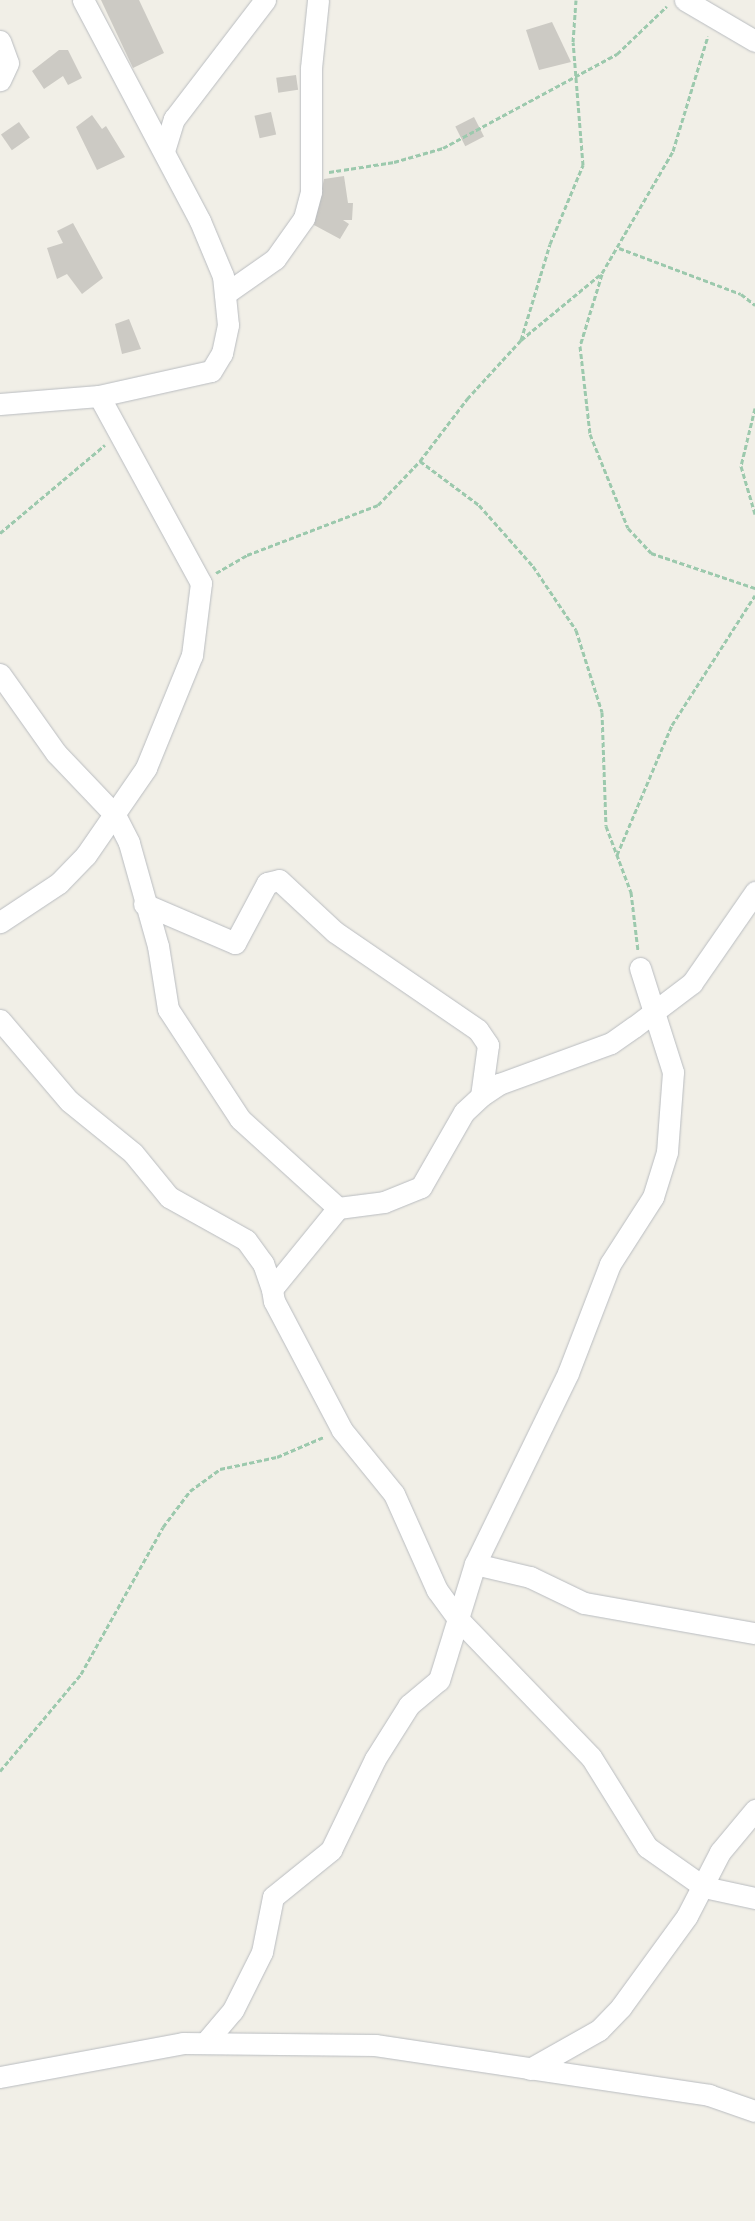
<!DOCTYPE html>
<html>
<head>
<meta charset="utf-8">
<style>
  body { margin:0 }
  #map { position:relative; width:755px; height:2221px; overflow:hidden; background:#f1efe7; font-family:"Varela Round",sans-serif }
  div>[style] { position:absolute }
  [style*='--x'] { left:calc(var(--x)*1px); top:calc(var(--y)*1px); width:calc(var(--w)*1px); rotate:calc(var(--a)*1deg) }
  .building>* { inset:0; background:#cccac4; transform-origin:0 0 }
  .path>* { height:3px; margin-top:-1.5px; transform-origin:0; background:repeating-linear-gradient(90deg,#9cc9ad 0 5px,transparent 0 7.5px) }
  .roads { filter:drop-shadow(0 0 1px #b9bcc0) drop-shadow(0 0 1px #b9bcc0) }
  .street>* { height:21px; margin:-10.5px; padding:0 10.5px; transform-origin:10.5px; border-radius:10.5px; background:#fff }
  span { translate:-50% -50%; white-space:nowrap; text-align:center; line-height:1.15; -webkit-text-stroke:4px #fff; paint-order:stroke }
</style>
</head>
<body>
<div id="map">
  <div class="building">
    <div style="clip-path:polygon(101px 0,139px 0,164px 53px,133px 68px)"></div>
    <div style="clip-path:polygon(552px 22px,571px 62px,539px 70px,526px 30px)"></div>
    <div style="clip-path:polygon(59px 50px,68px 50px,82px 78px,68px 85px,63px 76px,44px 89px,32px 71px)"></div>
    <div style="left:296px;top:75px;width:15px;height:20px;rotate:82deg"></div>
    <div style="left:271px;top:112px;width:23px;height:17px;rotate:77deg"></div>
    <div style="clip-path:polygon(92px 115px,102px 129px,106px 126px,125px 157px,97px 170px,76px 127px)"></div>
    <div style="left:474px;top:117px;width:22px;height:21px;rotate:63deg"></div>
    <div style="left:19px;top:122px;width:19px;height:22px;rotate:55deg"></div>
    <div style="clip-path:polygon(344px 176px,348px 203px,353px 203px,352px 220px,343px 220px,349px 224px,340px 239px,314px 225px,324px 179px)"></div>
    <div style="clip-path:polygon(73px 223px,103px 278px,82px 294px,67px 274px,57px 279px,47px 248px,63px 243px,57px 231px)"></div>
    <div style="clip-path:polygon(129px 319px,141px 349px,122px 354px,115px 324px)"></div>
  </div>
  <div class="path">
    <div style="--x:329;--y:172;--w:66;--a:-8.7"></div>
    <div style="--x:394;--y:162;--w:51;--a:-15.9"></div>
    <div style="--x:443;--y:148;--w:198;--a:-28.4"></div>
    <div style="--x:617;--y:54;--w:69;--a:-43.8"></div>
    <div style="--x:619;--y:248;--w:130;--a:20.7"></div>
    <div style="--x:741;--y:294;--w:18;--a:38"></div>
    <div style="--x:602;--y:274;--w:75;--a:107"></div>
    <div style="--x:580;--y:346;--w:89;--a:83.5"></div>
    <div style="--x:590;--y:434;--w:101;--a:68"></div>
    <div style="--x:628;--y:528;--w:34;--a:47"></div>
    <div style="--x:651;--y:553;--w:110;--a:18.6"></div>
    <div style="--x:521;--y:340;--w:100;--a:-73.2"></div>
    <div style="--x:550;--y:244;--w:86;--a:-67.3"></div>
    <div style="--x:583;--y:165;--w:123;--a:-94.6"></div>
    <div style="--x:573;--y:42;--w:42;--a:-85.9"></div>
    <div style="--x:755;--y:408;--w:60;--a:103.6"></div>
    <div style="--x:741;--y:466;--w:50;--a:73.7"></div>
    <div style="--x:420;--y:461;--w:74;--a:36.7"></div>
    <div style="--x:479;--y:505;--w:81;--a:48.5"></div>
    <div style="--x:533;--y:566;--w:77;--a:56.1"></div>
    <div style="--x:576;--y:630;--w:86;--a:72.4"></div>
    <div style="--x:602;--y:712;--w:114;--a:88"></div>
    <div style="--x:606;--y:826;--w:71;--a:69.3"></div>
    <div style="--x:631;--y:892;--w:59;--a:83.2"></div>
    <div style="--x:0;--y:533;--w:137;--a:-40"></div>
    <div style="--x:216;--y:573;--w:36;--a:-30"></div>
    <div style="--x:247;--y:555;--w:140;--a:-20.9"></div>
    <div style="--x:378;--y:505;--w:61;--a:-46.3"></div>
    <div style="--x:420;--y:461;--w:78;--a:-52.8"></div>
    <div style="--x:467;--y:399;--w:80;--a:-47.5"></div>
    <div style="--x:521;--y:340;--w:105;--a:-39.6"></div>
    <div style="--x:602;--y:273;--w:141;--a:-59.8"></div>
    <div style="--x:673;--y:151;--w:120;--a:-73.1"></div>
    <div style="--x:617;--y:855;--w:141;--a:-67.1"></div>
    <div style="--x:672;--y:725;--w:154;--a:-57.4"></div>
    <div style="--x:0;--y:1771;--w:126;--a:-50.1"></div>
    <div style="--x:81;--y:1674;--w:168;--a:-60.8"></div>
    <div style="--x:163;--y:1527;--w:45;--a:-53.1"></div>
    <div style="--x:190;--y:1491;--w:37;--a:-36"></div>
    <div style="--x:220;--y:1469;--w:58;--a:-11.9"></div>
    <div style="--x:277;--y:1457;--w:51;--a:-23.1"></div>
  </div>
  <div class="roads">
    <div class="street">
      <div style="--x:83;--y:0;--w:250;--a:62.1"></div>
      <div style="--x:200;--y:221;--w:60;--a:67.3"></div>
      <div style="--x:223;--y:276;--w:49;--a:84.2"></div>
      <div style="--x:228;--y:325;--w:29;--a:102"></div>
      <div style="--x:222;--y:353;--w:21;--a:121"></div>
      <div style="--x:211;--y:371;--w:115;--a:167.4"></div>
      <div style="--x:685;--y:0;--w:81;--a:30.4"></div>
      <div style="--x:0;--y:41;--w:23;--a:70"></div>
      <div style="--x:8;--y:63;--w:19;--a:115"></div>
      <div style="--x:164;--y:151;--w:34;--a:-73"></div>
      <div style="--x:174;--y:119;--w:150;--a:-52.6"></div>
      <div style="--x:225;--y:294;--w:61;--a:-35"></div>
      <div style="--x:275;--y:259;--w:50;--a:-54.7"></div>
      <div style="--x:304;--y:218;--w:28;--a:-75"></div>
      <div style="--x:311;--y:191;--w:123;--a:-90"></div>
      <div style="--x:311;--y:68;--w:68;--a:-84.1"></div>
      <div style="--x:0;--y:404;--w:99;--a:-4.6"></div>
      <div style="--x:99;--y:396;--w:213;--a:61.4"></div>
      <div style="--x:201;--y:583;--w:73;--a:97.1"></div>
      <div style="--x:192;--y:655;--w:122;--a:112.2"></div>
      <div style="--x:146;--y:768;--w:106;--a:124.6"></div>
      <div style="--x:86;--y:855;--w:39;--a:134"></div>
      <div style="--x:59;--y:883;--w:71;--a:146.5"></div>
      <div style="--x:0;--y:674;--w:97;--a:54.7"></div>
      <div style="--x:56;--y:753;--w:86;--a:46.4"></div>
      <div style="--x:115;--y:815;--w:31;--a:63"></div>
      <div style="--x:129;--y:843;--w:107;--a:74.3"></div>
      <div style="--x:158;--y:946;--w:64;--a:81"></div>
      <div style="--x:168;--y:1009;--w:131;--a:56.8"></div>
      <div style="--x:240;--y:1119;--w:132;--a:42.2"></div>
      <div style="--x:338;--y:1208;--w:104;--a:129.2"></div>
      <div style="--x:272;--y:1289;--w:12;--a:81"></div>
      <div style="--x:274;--y:1301;--w:146;--a:62.2"></div>
      <div style="--x:342;--y:1430;--w:82;--a:50.9"></div>
      <div style="--x:394;--y:1494;--w:105;--a:65.9"></div>
      <div style="--x:437;--y:1590;--w:37;--a:54"></div>
      <div style="--x:459;--y:1620;--w:190;--a:46.1"></div>
      <div style="--x:591;--y:1757;--w:106;--a:58.1"></div>
      <div style="--x:647;--y:1847;--w:70;--a:35.1"></div>
      <div style="--x:704;--y:1887;--w:52;--a:12.2"></div>
      <div style="--x:144;--y:904;--w:99;--a:23.2"></div>
      <div style="--x:235;--y:943;--w:68;--a:-61.9"></div>
      <div style="--x:267;--y:883;--w:12;--a:-14"></div>
      <div style="--x:279;--y:880;--w:76;--a:42.9"></div>
      <div style="--x:335;--y:932;--w:173;--a:34.4"></div>
      <div style="--x:478;--y:1030;--w:18;--a:56"></div>
      <div style="--x:488;--y:1045;--w:51;--a:97.8"></div>
      <div style="--x:0;--y:1020;--w:106;--a:49.6"></div>
      <div style="--x:69;--y:1101;--w:82;--a:39.1"></div>
      <div style="--x:133;--y:1153;--w:57;--a:50.7"></div>
      <div style="--x:169;--y:1197;--w:88;--a:29.2"></div>
      <div style="--x:246;--y:1240;--w:29;--a:54"></div>
      <div style="--x:263;--y:1263;--w:28;--a:71"></div>
      <div style="--x:338;--y:1208;--w:46;--a:-7.4"></div>
      <div style="--x:384;--y:1202;--w:40;--a:-22"></div>
      <div style="--x:421;--y:1187;--w:86;--a:-60.2"></div>
      <div style="--x:464;--y:1112;--w:23;--a:-43"></div>
      <div style="--x:481;--y:1096;--w:22;--a:-34"></div>
      <div style="--x:499;--y:1084;--w:119;--a:-20.1"></div>
      <div style="--x:611;--y:1043;--w:28;--a:-35"></div>
      <div style="--x:634;--y:1027;--w:73;--a:-37.2"></div>
      <div style="--x:692;--y:983;--w:111;--a:-55.3"></div>
      <div style="--x:475;--y:1564;--w:57;--a:13.3"></div>
      <div style="--x:530;--y:1577;--w:60;--a:25.7"></div>
      <div style="--x:584;--y:1603;--w:174;--a:10"></div>
      <div style="--x:205;--y:2043;--w:43;--a:-49.7"></div>
      <div style="--x:233;--y:2010;--w:65;--a:-63.4"></div>
      <div style="--x:262;--y:1952;--w:56;--a:-78.7"></div>
      <div style="--x:273;--y:1897;--w:75;--a:-39"></div>
      <div style="--x:331;--y:1850;--w:101;--a:-64.2"></div>
      <div style="--x:375;--y:1759;--w:64;--a:-57.8"></div>
      <div style="--x:409;--y:1705;--w:39;--a:-40"></div>
      <div style="--x:439;--y:1680;--w:121;--a:-72.8"></div>
      <div style="--x:475;--y:1564;--w:212;--a:-64"></div>
      <div style="--x:568;--y:1373;--w:117;--a:-68.9"></div>
      <div style="--x:610;--y:1264;--w:80;--a:-57.3"></div>
      <div style="--x:653;--y:1197;--w:47;--a:-72.7"></div>
      <div style="--x:667;--y:1152;--w:80;--a:-85.7"></div>
      <div style="--x:673;--y:1072;--w:109;--a:-107.6"></div>
      <div style="--x:530;--y:2069;--w:79;--a:-29.5"></div>
      <div style="--x:599;--y:2030;--w:32;--a:-46"></div>
      <div style="--x:621;--y:2007;--w:112;--a:-54"></div>
      <div style="--x:687;--y:1916;--w:72;--a:-62.7"></div>
      <div style="--x:720;--y:1852;--w:55;--a:-50.2"></div>
      <div style="--x:0;--y:2077;--w:186;--a:-10.5"></div>
      <div style="--x:183;--y:2043;--w:192;--a:0.6"></div>
      <div style="--x:375;--y:2045;--w:338;--a:8.5"></div>
      <div style="--x:709;--y:2095;--w:49;--a:19.2"></div>
    </div>
  </div>
</div>
</body>
</html>
